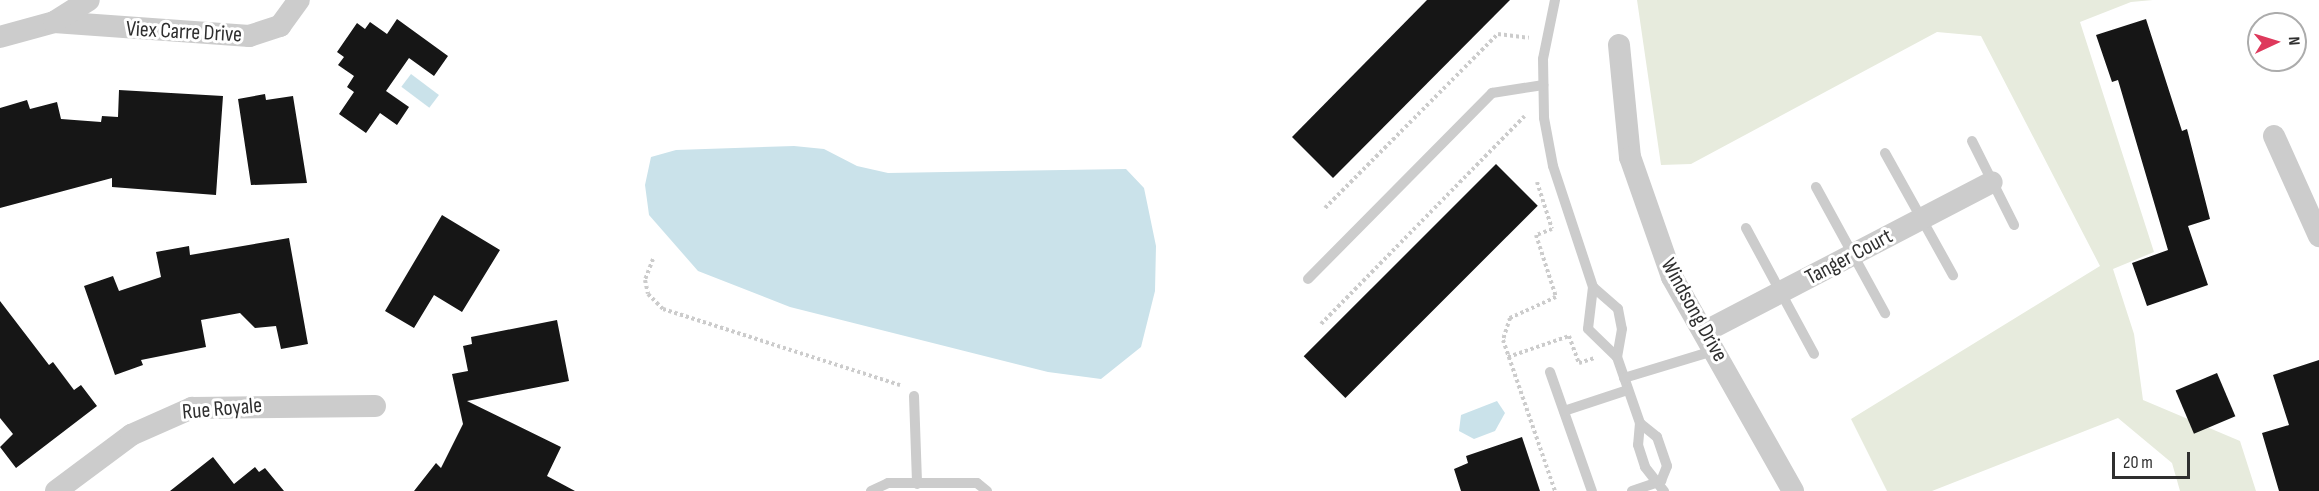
<!DOCTYPE html>
<html>
<head>
<meta charset="utf-8">
<style>
  body { margin:0 }
  #map { position:relative; width:2319px; height:491px; overflow:hidden; background:#fff; font-family:"Sofia Sans Condensed",sans-serif }
  div>[style] { position:absolute }
  [style*='--x'] { left:calc(var(--x)*1px); top:calc(var(--y)*1px); width:calc(var(--w)*1px); rotate:calc(var(--a)*1deg) }
  .green>* { inset:0; background:#e7ebdd }
  .water>* { inset:0; background:#cae2ea; transform-origin:0 0 }
  .building>* { inset:0; background:#161616; transform-origin:0 0 }
  .path>* { height:4px; margin-top:-2px; transform-origin:0; background:repeating-linear-gradient(90deg,#ccc 0 3px,transparent 0 6px) }
  .lane>* { height:10px; margin:-5px; padding:0 5px; transform-origin:5px; border-radius:5px; background:#ccc }
  .street>* { height:22px; margin:-11px; padding:0 11px; transform-origin:11px; border-radius:11px; background:#ccc }
  span { translate:-50% -50%; white-space:nowrap; text-align:center; line-height:1.15; -webkit-text-stroke:6px #fff; paint-order:stroke }
  .street-label { font-size:22px; color:#2f2f2f }
  .north { position:absolute; left:2247px; top:12px; width:60px; height:60px; box-sizing:border-box; background:#fff; border:2px solid #acacac; border-radius:50%; rotate:86deg; font-size:16px; font-weight:700; line-height:24px; text-align:center; color:#2f2f2f }
  .north::after { content:''; display:block; margin:auto; width:21px; height:27px; background:#de395c; clip-path:polygon(50% 0,100% 100%,50% 72%,0 100%) }
  .scale { position:absolute; left:2112px; top:452px; width:78px; height:27px; box-sizing:border-box; border:3px solid #2f2f2f; border-top:0; padding-left:8px; font-size:18px; line-height:21px; white-space:nowrap; color:#2f2f2f; -webkit-text-stroke:4px #fff; paint-order:stroke }
</style>
</head>
<body>
<div id="map">
  <div class="green">
    <div style="clip-path:polygon(1637px 0,2153px 0,2131px 2px,2080px 22px,2154px 252px,2113px 269px,2134px 334px,2143px 400px,2240px 441px,2256px 491px,2180px 491px,2172px 463px,2118px 418px,1932px 491px,1887px 491px,1851px 419px,2100px 266px,1981px 36px,1937px 32px,1691px 164px,1661px 165px)"></div>
  </div>
  <div class="water">
    <div style="left:411px;top:74px;width:35px;height:16px;rotate:37deg"></div>
    <div style="clip-path:polygon(794px 146px,824px 149px,857px 166px,888px 173px,1126px 169px,1144px 188px,1156px 246px,1155px 291px,1141px 347px,1101px 379px,1048px 372px,790px 307px,698px 271px,649px 215px,645px 185px,651px 157px,676px 150px)"></div>
    <div style="clip-path:polygon(1497px 401px,1505px 413px,1495px 431px,1474px 439px,1459px 431px,1461px 415px)"></div>
  </div>
  <div class="building">
    <div style="clip-path:polygon(1427px 0,1510px 0,1333px 178px,1292px 137px)"></div>
    <div style="clip-path:polygon(397px 19px,448px 56px,434px 76px,409px 58px,386px 91px,409px 107px,397px 125px,380px 113px,366px 133px,339px 114px,354px 92px,347px 87px,354px 76px,338px 65px,344px 57px,337px 52px,357px 23px,365px 29px,370px 22px,387px 34px)"></div>
    <div style="clip-path:polygon(2146px 19px,2182px 131px,2187px 129px,2210px 219px,2188px 226px,2208px 285px,2147px 306px,2132px 263px,2168px 250px,2118px 80px,2112px 82px,2096px 35px)"></div>
    <div style="clip-path:polygon(119px 90px,223px 96px,216px 195px,112px 187px,112px 178px,0 208px,0 108px,27px 100px,30px 109px,57px 102px,61px 119px,101px 122px,102px 116px,118px 117px)"></div>
    <div style="clip-path:polygon(265px 94px,266px 100px,293px 96px,307px 183px,251px 185px,238px 99px)"></div>
    <div style="left:1496px;top:164px;width:59px;height:272px;rotate:45deg"></div>
    <div style="clip-path:polygon(442px 215px,500px 250px,462px 312px,434px 295px,414px 328px,385px 311px)"></div>
    <div style="clip-path:polygon(289px 238px,308px 344px,281px 349px,276px 326px,255px 328px,240px 313px,201px 320px,206px 347px,141px 360px,143px 365px,115px 375px,84px 286px,113px 276px,119px 291px,161px 277px,156px 252px,189px 246px,190px 255px)"></div>
    <div style="clip-path:polygon(0 301px,49px 365px,53px 362px,74px 390px,81px 385px,97px 406px,16px 468px,0 447px,13px 434px,0 418px)"></div>
    <div style="clip-path:polygon(557px 320px,569px 381px,467px 401px,561px 447px,547px 476px,575px 491px,414px 491px,436px 463px,441px 468px,463px 424px,452px 374px,468px 371px,463px 346px,472px 344px,471px 337px)"></div>
    <div style="clip-path:polygon(2319px 360px,2319px 491px,2279px 491px,2262px 433px,2289px 425px,2273px 375px)"></div>
    <div style="left:2217px;top:373px;width:47px;height:45px;rotate:67deg"></div>
    <div style="clip-path:polygon(1522px 437px,1540px 491px,1461px 491px,1454px 469px,1468px 463px,1466px 456px)"></div>
    <div style="clip-path:polygon(213px 457px,234px 484px,255px 467px,259px 472px,265px 468px,284px 491px,170px 491px)"></div>
  </div>
  <div class="path">
    <div style="--x:1537;--y:182;--w:49;--a:72.3"></div>
    <div style="--x:1552;--y:229;--w:17;--a:159"></div>
    <div style="--x:1536;--y:235;--w:65;--a:72.1"></div>
    <div style="--x:1556;--y:297;--w:51;--a:155.5"></div>
    <div style="--x:1510;--y:318;--w:23;--a:108"></div>
    <div style="--x:1503;--y:340;--w:160;--a:71"></div>
    <div style="--x:1325;--y:208;--w:245;--a:-45.2"></div>
    <div style="--x:1498;--y:34;--w:31;--a:7"></div>
    <div style="--x:653;--y:259;--w:22;--a:111"></div>
    <div style="--x:645;--y:280;--w:14;--a:78"></div>
    <div style="--x:648;--y:294;--w:21;--a:45"></div>
    <div style="--x:663;--y:309;--w:249;--a:17.8"></div>
    <div style="--x:1321;--y:324;--w:291;--a:-45.6"></div>
    <div style="--x:1508;--y:357;--w:65;--a:-19"></div>
    <div style="--x:1569;--y:336;--w:29;--a:70"></div>
    <div style="--x:1579;--y:363;--w:16;--a:-18"></div>
  </div>
  <div class="lane">
    <div style="--x:1555;--y:0;--w:60;--a:101.5"></div>
    <div style="--x:1543;--y:59;--w:59;--a:89"></div>
    <div style="--x:1544;--y:118;--w:49;--a:79.4"></div>
    <div style="--x:1553;--y:166;--w:127;--a:71.7"></div>
    <div style="--x:1593;--y:287;--w:42;--a:96.8"></div>
    <div style="--x:1588;--y:329;--w:40;--a:44"></div>
    <div style="--x:1972;--y:141;--w:94;--a:63.4"></div>
    <div style="--x:1885;--y:153;--w:140;--a:60.9"></div>
    <div style="--x:1816;--y:187;--w:144;--a:61.3"></div>
    <div style="--x:1746;--y:228;--w:143;--a:61.6"></div>
    <div style="--x:1308;--y:279;--w:262;--a:-45.3"></div>
    <div style="--x:1492;--y:93;--w:52;--a:-8.9"></div>
    <div style="--x:1593;--y:287;--w:33;--a:41"></div>
    <div style="--x:1618;--y:309;--w:20;--a:79"></div>
    <div style="--x:1622;--y:329;--w:28;--a:100"></div>
    <div style="--x:1617;--y:357;--w:70;--a:70.8"></div>
    <div style="--x:1640;--y:423;--w:22;--a:95"></div>
    <div style="--x:1638;--y:445;--w:23;--a:72"></div>
    <div style="--x:1645;--y:467;--w:31;--a:52"></div>
    <div style="--x:1550;--y:372;--w:126;--a:70.6"></div>
    <div style="--x:1624;--y:378;--w:96;--a:-16.9"></div>
    <div style="--x:914;--y:396;--w:88;--a:88"></div>
    <div style="--x:1564;--y:411;--w:67;--a:-18.2"></div>
    <div style="--x:871;--y:491;--w:19;--a:-25"></div>
    <div style="--x:888;--y:483;--w:89;--a:0"></div>
    <div style="--x:977;--y:483;--w:13;--a:39"></div>
    <div style="--x:1632;--y:491;--w:31;--a:-19"></div>
    <div style="--x:1661;--y:481;--w:16;--a:-68"></div>
    <div style="--x:1667;--y:466;--w:31;--a:-109"></div>
    <div style="--x:1657;--y:437;--w:22;--a:-141"></div>
  </div>
  <div class="street">
    <div style="--x:54;--y:22;--w:196;--a:4.1"></div>
    <div style="--x:249;--y:36;--w:33;--a:-18"></div>
    <div style="--x:280;--y:26;--w:32;--a:-54"></div>
    <div style="--x:0;--y:37;--w:56;--a:-15.5"></div>
    <div style="--x:54;--y:22;--w:41;--a:-32.2"></div>
    <div style="--x:1619;--y:45;--w:113;--a:84.4"></div>
    <div style="--x:1630;--y:157;--w:127;--a:70.7"></div>
    <div style="--x:1672;--y:277;--w:246;--a:60.5"></div>
    <div style="--x:2274;--y:136;--w:110;--a:65.8"></div>
    <div style="--x:1706;--y:331;--w:322;--a:-27.5"></div>
    <div style="--x:56;--y:491;--w:94;--a:-36.7"></div>
    <div style="--x:131;--y:435;--w:67;--a:-23.9"></div>
    <div style="--x:192;--y:408;--w:183;--a:-0.6"></div>
  </div>
  <div class="street-label">
    <span style="left:184px;top:32px;rotate:3deg">Viex Carre Drive</span>
    <span style="left:1849px;top:257px;rotate:-28deg">Tanger Court</span>
    <span style="left:1694px;top:310px;rotate:61deg">Windsong Drive</span>
    <span style="left:222px;top:409px;rotate:-5deg">Rue Royale</span>
  </div>
  <div class="north">N</div>
  <div class="scale">20 m</div>
</div>
</body>
</html>
